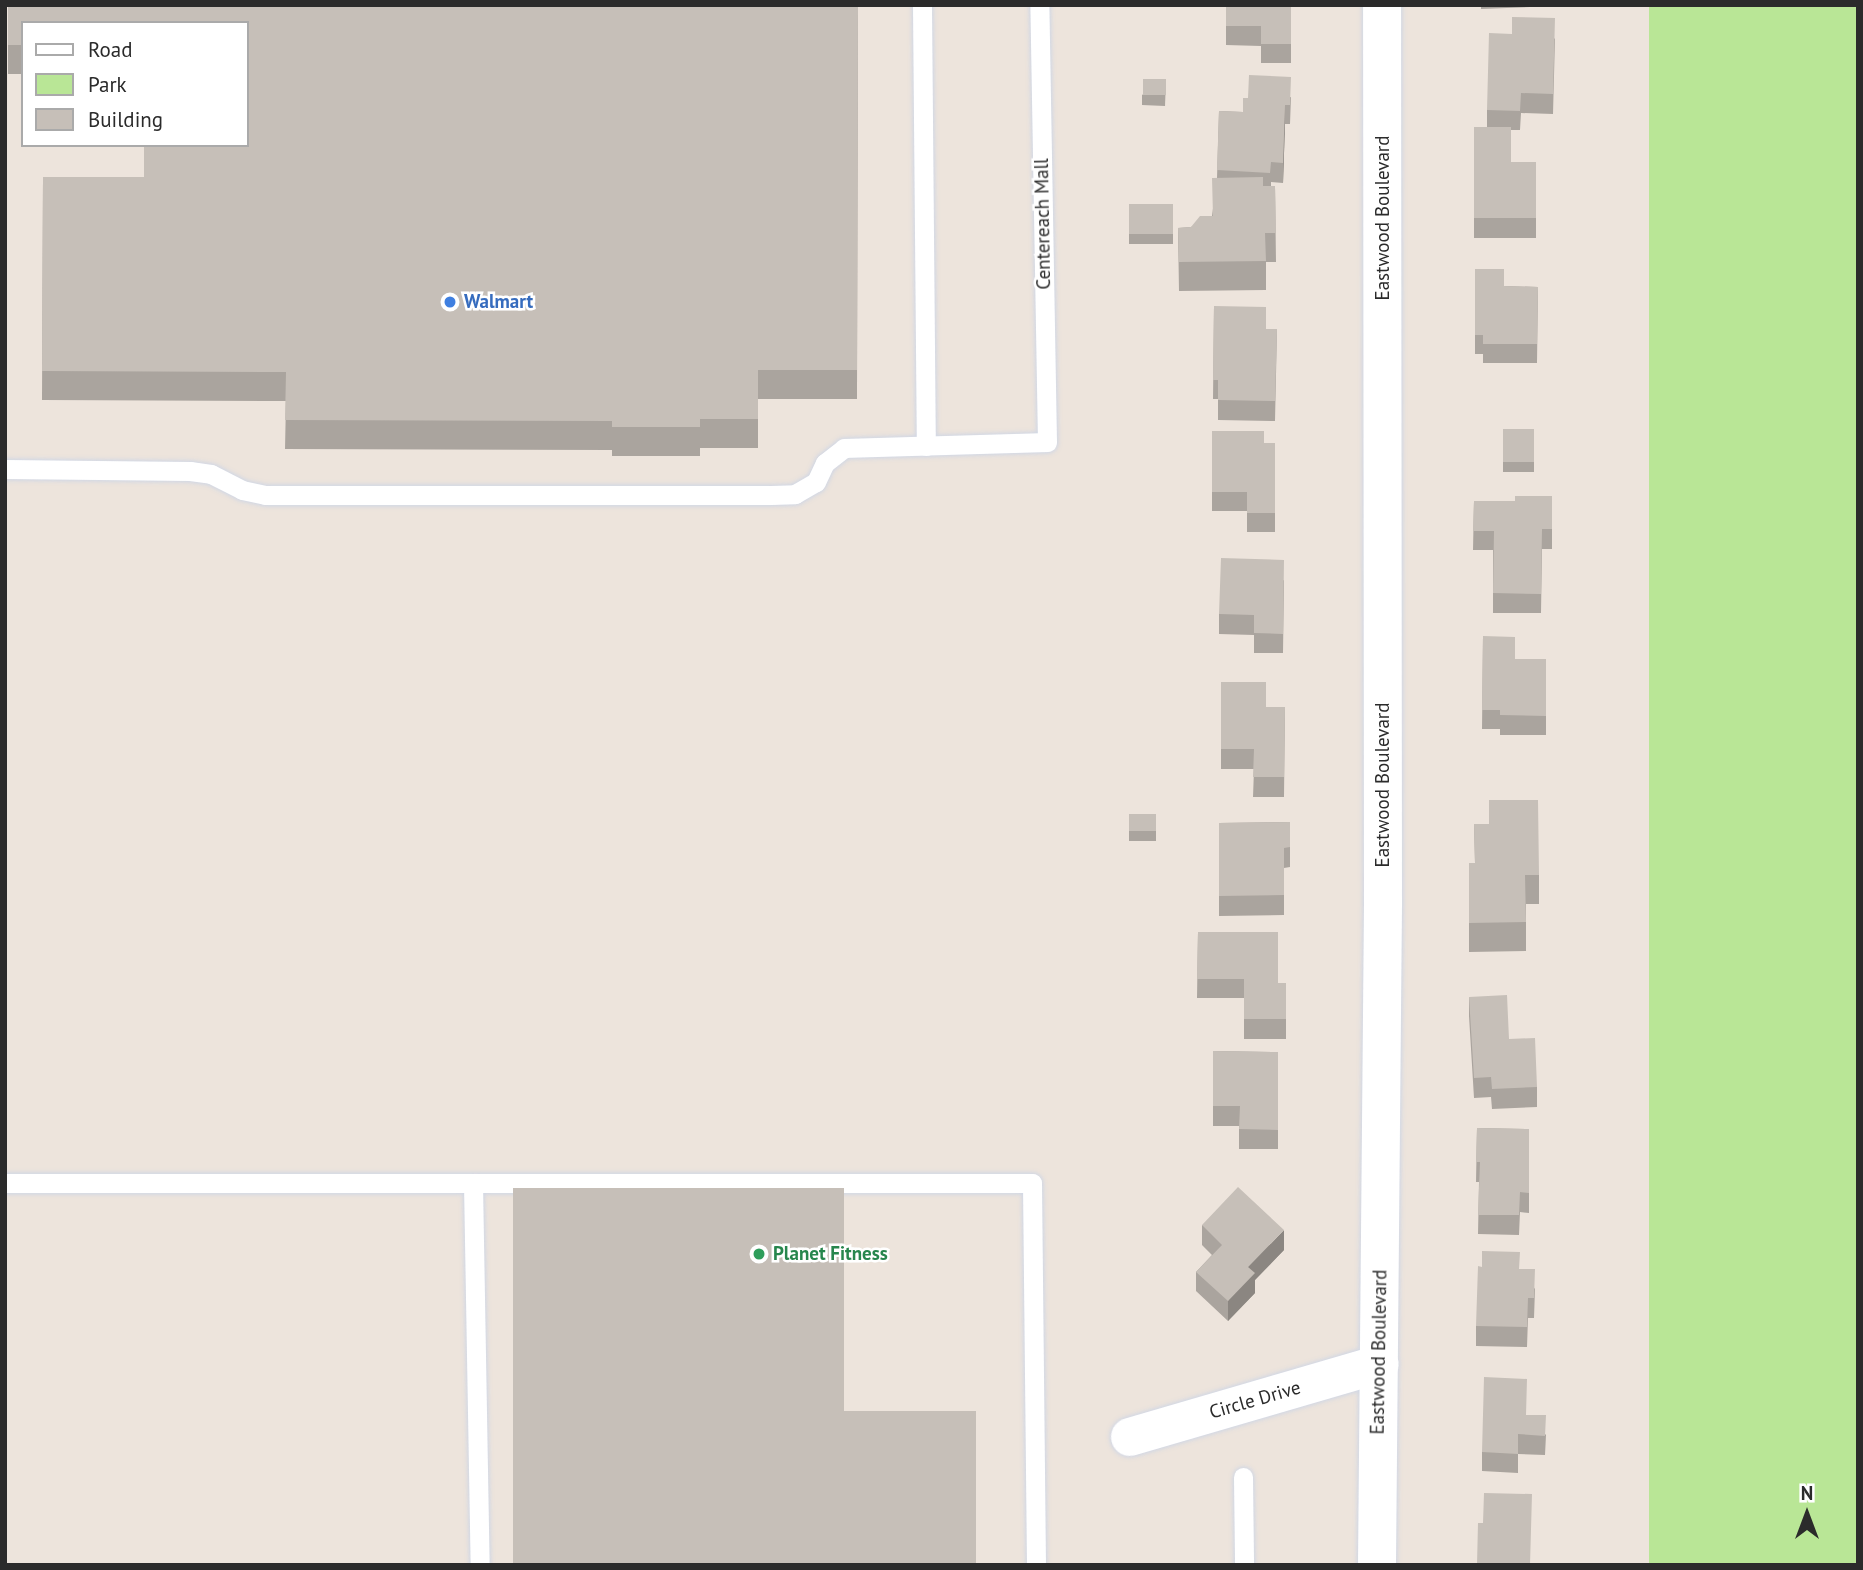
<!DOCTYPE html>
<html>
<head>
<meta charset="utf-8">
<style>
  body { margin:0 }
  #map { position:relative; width:1863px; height:1570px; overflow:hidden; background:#ede4dc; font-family:"PT Sans",sans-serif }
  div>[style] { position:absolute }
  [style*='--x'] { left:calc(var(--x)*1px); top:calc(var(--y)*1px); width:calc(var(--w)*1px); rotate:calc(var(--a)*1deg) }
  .green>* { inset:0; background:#b9e696; transform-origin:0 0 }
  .roads { filter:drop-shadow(0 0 2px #d1d7e4) drop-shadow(0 0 2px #d1d7e4) }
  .lane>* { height:19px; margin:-9.5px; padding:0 9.5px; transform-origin:9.5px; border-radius:9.5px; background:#fff }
  .street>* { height:38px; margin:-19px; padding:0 19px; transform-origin:19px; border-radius:19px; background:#fff }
  .secondary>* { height:38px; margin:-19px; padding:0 19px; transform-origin:19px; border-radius:19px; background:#fff }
  .wall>* { inset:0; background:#aaa49e; transform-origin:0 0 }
  .shaded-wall>* { inset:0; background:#8b8681 }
  .building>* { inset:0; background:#c6bfb8; transform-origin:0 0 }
  .dots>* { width:19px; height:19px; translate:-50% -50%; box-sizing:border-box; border:4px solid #fff; border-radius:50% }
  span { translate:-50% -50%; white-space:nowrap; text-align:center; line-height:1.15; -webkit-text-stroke:5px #fff; paint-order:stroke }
  .street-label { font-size:19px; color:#2b2b2b }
  .shop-label { font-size:19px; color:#366cbe; font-weight:700 }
  .left { translate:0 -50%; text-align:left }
  .leisure-label { font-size:19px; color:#27864d; font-weight:700 }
  .frame { position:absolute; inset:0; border:7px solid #2b2b2b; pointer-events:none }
  .legend { position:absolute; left:21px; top:21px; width:228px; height:126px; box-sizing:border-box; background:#fff; border:2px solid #aaa; margin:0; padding:9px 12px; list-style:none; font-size:21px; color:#2b2b2b }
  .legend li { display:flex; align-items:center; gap:14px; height:35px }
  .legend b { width:35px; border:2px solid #aaa }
  .north { position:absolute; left:1772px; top:1479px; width:70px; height:70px; -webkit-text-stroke:5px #fff; paint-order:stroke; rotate:0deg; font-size:19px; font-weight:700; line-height:28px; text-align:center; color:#2b2b2b }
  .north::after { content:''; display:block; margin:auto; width:24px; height:32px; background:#2b2b2b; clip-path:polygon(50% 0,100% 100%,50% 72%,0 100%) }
</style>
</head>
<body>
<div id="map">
  <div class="green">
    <div style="left:1649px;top:5px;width:209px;height:1560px"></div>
  </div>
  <div class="roads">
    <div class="lane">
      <div style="--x:922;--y:5;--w:441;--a:89.5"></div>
      <div style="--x:5;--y:469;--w:185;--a:0.6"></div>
      <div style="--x:190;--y:471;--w:21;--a:8"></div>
      <div style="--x:211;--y:474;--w:35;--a:27"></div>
      <div style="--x:242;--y:490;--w:24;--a:12"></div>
      <div style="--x:265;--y:495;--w:506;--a:0"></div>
      <div style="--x:771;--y:495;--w:24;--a:-2"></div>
      <div style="--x:795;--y:494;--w:24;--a:-30"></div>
      <div style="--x:816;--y:482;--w:21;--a:-65"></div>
      <div style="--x:825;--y:463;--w:24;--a:-38"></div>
      <div style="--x:844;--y:448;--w:203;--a:-1.7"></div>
      <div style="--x:1047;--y:442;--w:437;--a:-91"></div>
      <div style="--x:5;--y:1183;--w:1027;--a:0"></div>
      <div style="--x:1032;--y:1183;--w:382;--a:89.4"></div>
      <div style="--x:473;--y:1183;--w:382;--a:89"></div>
      <div style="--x:1243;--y:1477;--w:88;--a:89.3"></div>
    </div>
    <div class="street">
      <div style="--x:1130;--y:1437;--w:260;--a:-16.3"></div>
    </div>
    <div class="secondary">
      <div style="--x:1377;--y:1565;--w:663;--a:-89.48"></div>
      <div style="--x:1383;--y:902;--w:897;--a:-90.06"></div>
    </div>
  </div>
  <div class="wall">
    <div style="clip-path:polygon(8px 5px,858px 5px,857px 399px,758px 399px,758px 448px,700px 448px,700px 456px,612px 456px,612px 450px,285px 449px,286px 401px,42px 400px,43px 177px,144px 177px,247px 23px,23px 23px,23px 74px,8px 74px)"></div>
    <div style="clip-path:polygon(1226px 5px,1291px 5px,1291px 63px,1261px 63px,1261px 46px,1226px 45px)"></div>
    <div style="clip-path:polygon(1481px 5px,1554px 5px,1554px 6px,1481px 9px)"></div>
    <div style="clip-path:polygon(1555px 38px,1553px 114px,1521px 113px,1520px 130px,1511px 130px,1511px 162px,1536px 162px,1536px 238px,1474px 238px,1474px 127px,1487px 127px,1487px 110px)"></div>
    <div style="clip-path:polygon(1166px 79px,1165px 106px,1142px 105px,1142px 95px)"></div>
    <div style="clip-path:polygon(1291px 97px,1290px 124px,1285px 124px,1283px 183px,1271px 182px,1271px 186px,1275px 186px,1276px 262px,1266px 262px,1266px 290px,1179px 291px,1178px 228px,1191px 227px,1212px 216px,1217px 178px,1219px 111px,1243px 112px)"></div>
    <div style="left:1129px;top:204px;width:44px;height:40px"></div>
    <div style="clip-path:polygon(1475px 269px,1504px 286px,1538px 287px,1537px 363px,1483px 363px,1483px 354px,1475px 354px)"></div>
    <div style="clip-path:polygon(1214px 306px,1266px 329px,1277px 329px,1275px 421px,1218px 420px,1218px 399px,1213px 399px)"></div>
    <div style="left:1534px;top:429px;width:43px;height:31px;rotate:90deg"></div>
    <div style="clip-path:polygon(1212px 431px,1264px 443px,1275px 443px,1275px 532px,1247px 532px,1247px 511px,1212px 511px)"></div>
    <div style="clip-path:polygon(1552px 496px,1552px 549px,1542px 549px,1541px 613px,1493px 613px,1493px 550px,1473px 550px,1474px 501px,1515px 501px)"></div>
    <div style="clip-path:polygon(1284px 580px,1283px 653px,1254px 653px,1254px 635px,1219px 634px,1219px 614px)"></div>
    <div style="clip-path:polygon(1483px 636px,1515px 659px,1546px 659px,1546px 735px,1500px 735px,1500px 729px,1482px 729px)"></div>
    <div style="clip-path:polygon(1221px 682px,1266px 707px,1285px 707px,1284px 797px,1253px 797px,1254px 769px,1221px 769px)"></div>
    <div style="left:1156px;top:814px;width:27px;height:27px;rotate:90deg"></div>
    <div style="clip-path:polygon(1290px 822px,1290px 867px,1284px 868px,1284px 915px,1219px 916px,1219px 823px)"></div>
    <div style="clip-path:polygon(1474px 824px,1539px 875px,1539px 904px,1526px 904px,1526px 951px,1469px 952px,1469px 863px,1475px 863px)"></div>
    <div style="clip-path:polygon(1198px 932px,1278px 983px,1286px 983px,1286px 1039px,1244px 1039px,1244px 998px,1197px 998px)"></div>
    <div style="clip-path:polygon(1469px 997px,1509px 1039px,1537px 1087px,1537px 1107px,1492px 1109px,1491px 1097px,1474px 1098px,1469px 1016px)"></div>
    <div style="clip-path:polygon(1213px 1051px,1278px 1052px,1278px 1149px,1239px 1149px,1239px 1126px,1213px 1126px)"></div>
    <div style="clip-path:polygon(1477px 1128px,1529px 1129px,1529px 1213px,1520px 1212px,1519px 1235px,1478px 1234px,1479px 1182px,1476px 1182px)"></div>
    <div style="clip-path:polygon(1202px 1225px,1284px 1250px,1255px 1280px,1255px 1293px,1228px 1321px,1196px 1291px,1196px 1272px,1212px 1255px,1202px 1245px)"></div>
    <div style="clip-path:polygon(1520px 1269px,1535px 1289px,1534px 1318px,1528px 1318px,1527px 1347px,1476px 1346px,1476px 1326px)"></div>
    <div style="clip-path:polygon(1527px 1415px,1546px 1435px,1545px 1455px,1518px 1454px,1518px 1473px,1482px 1471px,1482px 1452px)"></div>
  </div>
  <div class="shaded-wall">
    <div style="clip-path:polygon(1285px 105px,1285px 124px,1283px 183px,1283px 163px)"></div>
    <div style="clip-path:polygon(1284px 1230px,1284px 1250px,1255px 1280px,1255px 1293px,1228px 1321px,1228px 1301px,1248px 1267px)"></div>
  </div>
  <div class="building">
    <div style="clip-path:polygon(8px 5px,858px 5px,857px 370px,758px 370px,758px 419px,700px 419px,700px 427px,612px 427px,612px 421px,285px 420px,286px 372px,42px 371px,43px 177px,144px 177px,144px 145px,247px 145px,247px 23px,23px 23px,23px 45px,8px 45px)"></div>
    <div style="clip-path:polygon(1226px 5px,1291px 5px,1291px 44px,1261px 44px,1261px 26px,1226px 26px)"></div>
    <div style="clip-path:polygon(1512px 17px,1555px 18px,1553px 94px,1521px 93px,1520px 111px,1487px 110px,1489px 33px,1512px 34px)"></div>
    <div style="clip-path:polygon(1249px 75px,1291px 77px,1290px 105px,1285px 105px,1283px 163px,1271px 162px,1270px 173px,1217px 170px,1219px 111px,1243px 112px,1243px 98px,1248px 98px)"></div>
    <div style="left:1143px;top:79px;width:23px;height:16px"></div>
    <div style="clip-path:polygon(1474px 127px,1511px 127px,1511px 162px,1536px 162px,1536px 218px,1474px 218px)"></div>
    <div style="clip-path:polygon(1263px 177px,1263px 186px,1275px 186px,1276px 233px,1265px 233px,1266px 261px,1179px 262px,1178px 228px,1191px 227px,1200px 216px,1213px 216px,1212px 178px)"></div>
    <div style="left:1129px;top:204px;width:44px;height:30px"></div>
    <div style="clip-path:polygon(1475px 269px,1504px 269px,1504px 286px,1538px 287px,1537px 344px,1483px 344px,1483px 335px,1475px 335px)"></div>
    <div style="clip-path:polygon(1214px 306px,1266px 307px,1266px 329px,1277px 329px,1275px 401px,1218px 400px,1218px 380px,1213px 380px)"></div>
    <div style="left:1534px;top:429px;width:33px;height:31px;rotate:90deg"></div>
    <div style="clip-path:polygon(1212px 431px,1264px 431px,1264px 443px,1275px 443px,1275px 513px,1247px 513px,1247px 492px,1212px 492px)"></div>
    <div style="clip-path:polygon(1515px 496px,1552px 496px,1552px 529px,1542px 529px,1541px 594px,1493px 593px,1494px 531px,1473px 531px,1474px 501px,1515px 501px)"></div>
    <div style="clip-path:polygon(1221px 558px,1284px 560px,1283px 634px,1254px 633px,1254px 615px,1219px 614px)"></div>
    <div style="clip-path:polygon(1483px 636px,1515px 637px,1515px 659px,1546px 659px,1546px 716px,1500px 715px,1500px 710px,1482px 710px)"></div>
    <div style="clip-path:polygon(1221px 682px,1266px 682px,1266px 707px,1285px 707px,1284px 777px,1253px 777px,1254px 749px,1221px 749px)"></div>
    <div style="clip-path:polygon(1489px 800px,1538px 800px,1539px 875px,1525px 875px,1526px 922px,1469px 923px,1469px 863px,1475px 863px,1474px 824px,1489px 824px)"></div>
    <div style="left:1156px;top:814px;width:17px;height:27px;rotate:90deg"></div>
    <div style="clip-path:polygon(1290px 822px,1290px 847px,1284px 848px,1284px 895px,1219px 896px,1219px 823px)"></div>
    <div style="clip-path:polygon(1198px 932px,1278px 932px,1278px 983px,1286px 983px,1286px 1019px,1244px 1019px,1244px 979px,1197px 979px)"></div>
    <div style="clip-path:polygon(1507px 995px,1509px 1039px,1535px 1038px,1537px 1087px,1492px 1089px,1491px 1077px,1474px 1078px,1469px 997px)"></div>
    <div style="clip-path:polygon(1213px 1051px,1278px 1052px,1278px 1130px,1239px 1129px,1240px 1106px,1213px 1106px)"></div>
    <div style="clip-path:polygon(1477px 1128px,1529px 1129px,1529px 1193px,1520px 1192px,1519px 1215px,1478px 1215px,1480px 1162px,1476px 1162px)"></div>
    <div style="clip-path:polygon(1238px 1187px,1284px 1230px,1248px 1267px,1255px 1273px,1228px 1301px,1196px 1272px,1222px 1245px,1202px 1225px)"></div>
    <div style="clip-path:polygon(513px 1188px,844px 1188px,844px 1411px,976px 1411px,976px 1565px,513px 1565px)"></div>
    <div style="clip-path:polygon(1482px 1251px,1520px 1252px,1519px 1269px,1535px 1269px,1534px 1298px,1528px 1298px,1527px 1327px,1476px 1326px,1478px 1266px,1482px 1267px)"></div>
    <div style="clip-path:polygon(1484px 1377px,1527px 1379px,1526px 1415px,1546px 1415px,1545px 1436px,1518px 1434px,1518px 1454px,1482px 1452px)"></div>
    <div style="clip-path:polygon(1484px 1493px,1532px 1494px,1530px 1565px,1477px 1565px,1478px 1523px,1483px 1523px)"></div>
  </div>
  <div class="dots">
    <div style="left:450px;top:302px;background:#3f7fe0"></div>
    <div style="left:759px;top:1254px;background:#2e9e5b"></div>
  </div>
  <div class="street-label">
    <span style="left:1383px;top:218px;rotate:-90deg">Eastwood Boulevard</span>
    <span style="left:1043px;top:224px;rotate:-91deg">Centereach Mall</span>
    <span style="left:1383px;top:785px;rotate:-90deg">Eastwood Boulevard</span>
    <span style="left:1379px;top:1352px;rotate:-89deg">Eastwood Boulevard</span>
    <span style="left:1255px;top:1400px;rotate:-16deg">Circle Drive</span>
  </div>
  <div class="shop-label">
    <span class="left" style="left:464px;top:302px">Walmart</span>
  </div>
  <div class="leisure-label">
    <span class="left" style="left:773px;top:1254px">Planet Fitness</span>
  </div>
  <div class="frame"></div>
  <ul class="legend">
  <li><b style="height:9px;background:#fff"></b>Road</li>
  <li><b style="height:19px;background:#b9e696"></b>Park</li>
  <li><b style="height:19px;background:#c6bfb8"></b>Building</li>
  </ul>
  <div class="north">N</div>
</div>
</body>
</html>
